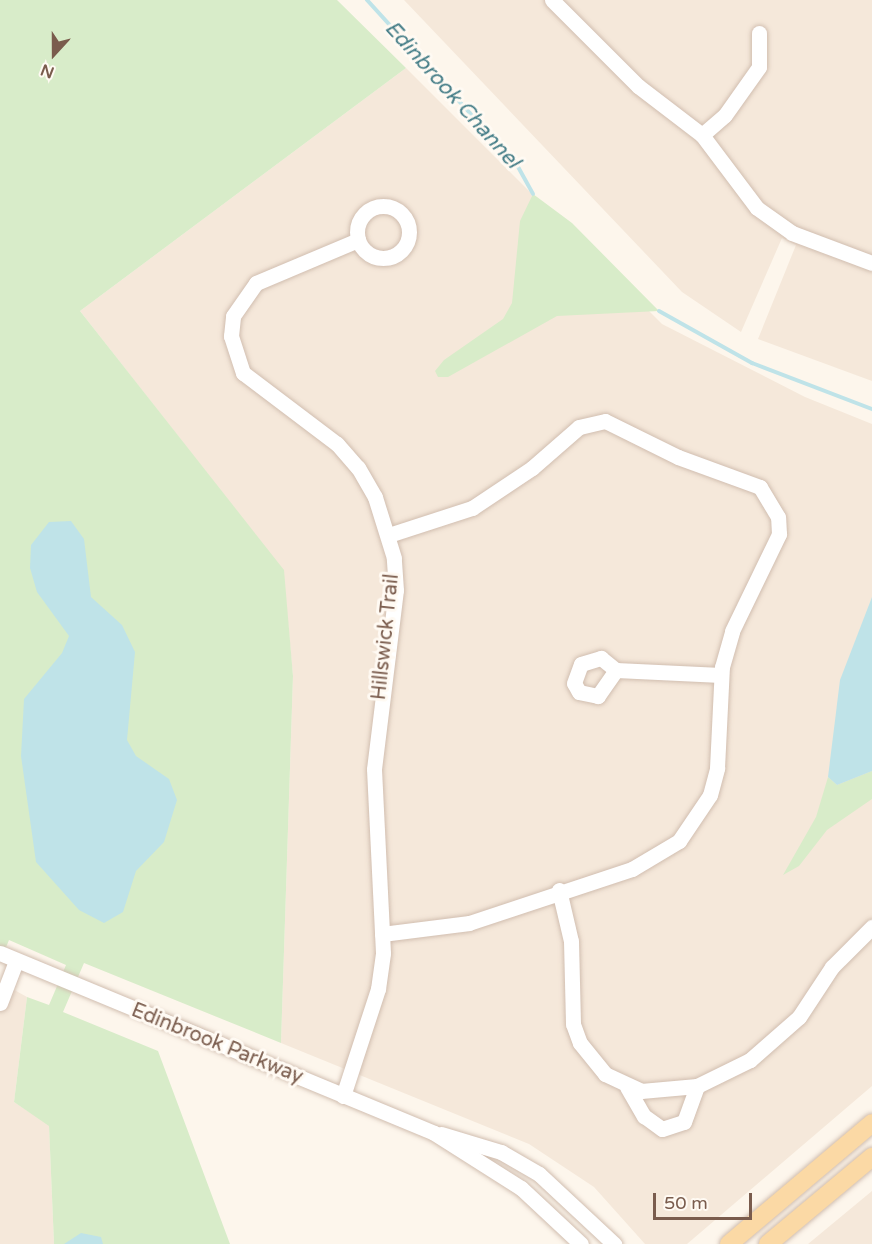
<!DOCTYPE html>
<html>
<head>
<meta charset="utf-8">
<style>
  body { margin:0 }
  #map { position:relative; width:872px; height:1244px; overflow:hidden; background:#fdf6ec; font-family:"Varela Round",sans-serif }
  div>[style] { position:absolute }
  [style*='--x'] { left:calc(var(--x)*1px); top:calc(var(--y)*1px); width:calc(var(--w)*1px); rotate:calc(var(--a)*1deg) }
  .residential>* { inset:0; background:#f5e8da }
  .green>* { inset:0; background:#d8ecc9 }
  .water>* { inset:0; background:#bfe3e8 }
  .stream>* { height:4px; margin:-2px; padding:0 2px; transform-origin:2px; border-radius:2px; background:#bfe3e8 }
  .roads { filter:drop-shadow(0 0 2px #d1beb0) drop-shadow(0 0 2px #d1beb0) }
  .minor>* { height:15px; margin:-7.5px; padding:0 7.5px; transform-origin:7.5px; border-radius:7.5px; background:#fff }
  .minor>.ring { margin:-7.5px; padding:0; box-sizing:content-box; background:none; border:15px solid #fff; border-radius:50% }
  .major>* { height:18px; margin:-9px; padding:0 9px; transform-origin:9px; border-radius:9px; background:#fbd9a5 }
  span { translate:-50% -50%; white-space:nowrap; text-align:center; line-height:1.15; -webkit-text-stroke:6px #fffaf3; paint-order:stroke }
  .street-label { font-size:20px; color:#7a5c4d }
  .water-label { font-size:21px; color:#437c86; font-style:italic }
  .north { position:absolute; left:24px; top:24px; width:60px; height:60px; -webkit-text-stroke:4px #fffaf3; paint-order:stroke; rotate:201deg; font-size:16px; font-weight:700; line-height:24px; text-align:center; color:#7a5c4d }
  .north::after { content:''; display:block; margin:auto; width:21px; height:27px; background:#7a5c4d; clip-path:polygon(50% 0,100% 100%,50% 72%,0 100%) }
  .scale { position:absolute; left:653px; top:1193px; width:99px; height:27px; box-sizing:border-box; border:3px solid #7a5c4d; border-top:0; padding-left:8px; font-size:18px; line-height:21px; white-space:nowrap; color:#7a5c4d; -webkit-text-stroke:4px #fffaf3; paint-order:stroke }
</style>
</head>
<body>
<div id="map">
  <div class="residential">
    <div style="clip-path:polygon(404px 0,872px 0,872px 381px,758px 339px,796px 245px,782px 238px,741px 332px,682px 292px)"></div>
    <div style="clip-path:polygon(406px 68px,662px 324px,805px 397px,872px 424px,872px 1086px,687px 1244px,645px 1244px,594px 1187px,529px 1144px,281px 1043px,293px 676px,283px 570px,80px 311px)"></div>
    <div style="clip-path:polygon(0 982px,27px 997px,14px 1102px,49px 1125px,54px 1244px,0 1244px)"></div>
    <div style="clip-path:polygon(872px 1191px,872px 1244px,808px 1244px)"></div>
  </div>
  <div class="green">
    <div style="clip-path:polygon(0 0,337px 0,406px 68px,80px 311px,284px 570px,293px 676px,281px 1043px,84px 963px,63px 1012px,158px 1051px,230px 1244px,54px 1244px,49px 1126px,14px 1102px,27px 997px,49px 1005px,66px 965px,9px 940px,0 962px)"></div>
    <div style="clip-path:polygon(533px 194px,572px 223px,659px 311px,557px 316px,448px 377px,438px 377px,435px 371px,444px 360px,503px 319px,512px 303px,520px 221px)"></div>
    <div style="clip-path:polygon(872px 771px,872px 799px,827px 830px,799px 866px,783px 875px,816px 817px,828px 777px,837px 785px)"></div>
  </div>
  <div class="water">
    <div style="clip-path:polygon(71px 521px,84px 539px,91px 597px,122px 625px,135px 652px,127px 740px,136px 756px,169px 779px,177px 800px,164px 842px,136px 871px,123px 912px,104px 923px,79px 910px,36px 862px,21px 756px,24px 699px,62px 653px,69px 636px,37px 592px,30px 568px,31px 545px,49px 522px)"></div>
    <div style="clip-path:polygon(872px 597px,872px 771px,837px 785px,828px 777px,840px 680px)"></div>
    <div style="clip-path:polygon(81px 1233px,101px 1237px,103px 1244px,64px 1244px)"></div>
  </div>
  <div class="stream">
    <div style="--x:367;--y:0;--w:223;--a:47.7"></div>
    <div style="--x:517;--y:165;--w:33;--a:61"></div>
    <div style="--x:659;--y:311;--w:107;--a:29.2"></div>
    <div style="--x:752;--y:363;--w:129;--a:21"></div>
  </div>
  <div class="roads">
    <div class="minor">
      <div style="--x:552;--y:0;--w:122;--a:45"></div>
      <div style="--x:638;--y:86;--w:81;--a:37.4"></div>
      <div style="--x:702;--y:135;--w:91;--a:53"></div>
      <div style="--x:757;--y:208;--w:43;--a:35.5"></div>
      <div style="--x:792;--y:233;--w:85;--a:20.6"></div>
      <div style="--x:702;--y:135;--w:30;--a:-41"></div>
      <div style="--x:725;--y:115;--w:59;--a:-54.7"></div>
      <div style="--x:759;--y:67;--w:34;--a:-90"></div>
      <div class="ring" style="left:357px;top:206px;width:37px;height:37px"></div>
      <div style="--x:616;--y:670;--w:32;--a:125"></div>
      <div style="--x:598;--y:696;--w:19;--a:-168"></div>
      <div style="--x:579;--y:692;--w:10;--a:-119"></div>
      <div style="--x:574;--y:683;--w:20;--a:-70"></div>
      <div style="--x:581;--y:664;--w:21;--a:-17"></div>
      <div style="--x:601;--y:658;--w:19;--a:39"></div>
      <div style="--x:616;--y:670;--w:105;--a:2.7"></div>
      <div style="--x:559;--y:890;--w:52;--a:76.8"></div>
      <div style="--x:571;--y:941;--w:83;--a:88.6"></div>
      <div style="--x:573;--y:1024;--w:20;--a:70"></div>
      <div style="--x:580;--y:1043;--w:40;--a:51"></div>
      <div style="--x:605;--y:1074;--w:40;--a:25"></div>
      <div style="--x:641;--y:1091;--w:56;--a:-5.1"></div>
      <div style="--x:697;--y:1086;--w:59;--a:-26.1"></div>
      <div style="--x:750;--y:1060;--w:65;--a:-41.3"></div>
      <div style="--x:799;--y:1017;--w:60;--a:-56.6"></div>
      <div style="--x:832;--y:967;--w:57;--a:-45"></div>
      <div style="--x:382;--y:934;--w:88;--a:-7.2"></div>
      <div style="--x:469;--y:923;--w:172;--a:-18.3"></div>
      <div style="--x:632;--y:869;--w:55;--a:-30.8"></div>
      <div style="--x:679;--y:841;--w:55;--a:-56"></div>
      <div style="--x:710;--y:795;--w:28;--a:-75"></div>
      <div style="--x:717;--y:768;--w:101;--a:-87.2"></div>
      <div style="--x:722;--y:667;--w:37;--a:-74"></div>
      <div style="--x:732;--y:631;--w:108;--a:-64.1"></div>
      <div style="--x:779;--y:534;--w:17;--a:-93"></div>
      <div style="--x:778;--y:517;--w:35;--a:-121"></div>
      <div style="--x:760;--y:487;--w:87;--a:-159.9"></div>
      <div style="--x:678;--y:457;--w:81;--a:-153.7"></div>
      <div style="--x:605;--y:421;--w:27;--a:167"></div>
      <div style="--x:579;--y:427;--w:62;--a:138.9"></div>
      <div style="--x:532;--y:468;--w:72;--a:146.3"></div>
      <div style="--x:472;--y:508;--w:87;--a:162"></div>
      <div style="--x:0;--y:953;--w:470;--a:22.5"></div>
      <div style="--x:434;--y:1133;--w:103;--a:32.3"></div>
      <div style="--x:521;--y:1188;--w:82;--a:43"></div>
      <div style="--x:0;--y:1003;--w:45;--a:-69.1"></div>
      <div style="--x:627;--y:1087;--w:34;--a:60"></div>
      <div style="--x:644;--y:1116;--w:22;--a:36"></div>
      <div style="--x:662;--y:1129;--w:23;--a:-18"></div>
      <div style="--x:684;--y:1122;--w:38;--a:-70"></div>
      <div style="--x:343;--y:1096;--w:113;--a:-71.9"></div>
      <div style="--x:378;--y:989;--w:36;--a:-82"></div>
      <div style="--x:383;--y:953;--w:184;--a:-92.8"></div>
      <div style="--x:374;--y:769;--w:180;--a:-83"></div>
      <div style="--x:396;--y:590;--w:32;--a:-94"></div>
      <div style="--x:394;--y:558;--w:64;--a:-107.3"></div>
      <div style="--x:375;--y:497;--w:34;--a:-120"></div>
      <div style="--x:358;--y:468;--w:32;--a:-131"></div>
      <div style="--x:337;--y:444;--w:118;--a:-142.9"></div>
      <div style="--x:243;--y:373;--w:39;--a:-108"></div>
      <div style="--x:231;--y:336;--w:20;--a:-84"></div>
      <div style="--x:233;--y:316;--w:40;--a:-55.1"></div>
      <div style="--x:256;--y:283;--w:111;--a:-22.9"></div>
      <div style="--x:441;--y:1134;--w:63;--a:16.7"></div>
      <div style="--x:501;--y:1152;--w:44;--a:30.1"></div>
      <div style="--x:539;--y:1174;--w:103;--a:43"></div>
    </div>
    <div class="major">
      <div style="--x:729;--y:1244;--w:187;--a:-40.2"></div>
      <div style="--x:768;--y:1244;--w:136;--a:-39.9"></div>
    </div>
  </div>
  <div class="street-label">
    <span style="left:386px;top:637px;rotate:-84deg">Hillswick Trail</span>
    <span style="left:217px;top:1044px;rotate:22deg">Edinbrook Parkway</span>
  </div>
  <div class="water-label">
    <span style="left:452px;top:95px;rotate:48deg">Edinbrook Channel</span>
  </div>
  <div class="north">N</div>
  <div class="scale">50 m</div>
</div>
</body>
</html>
